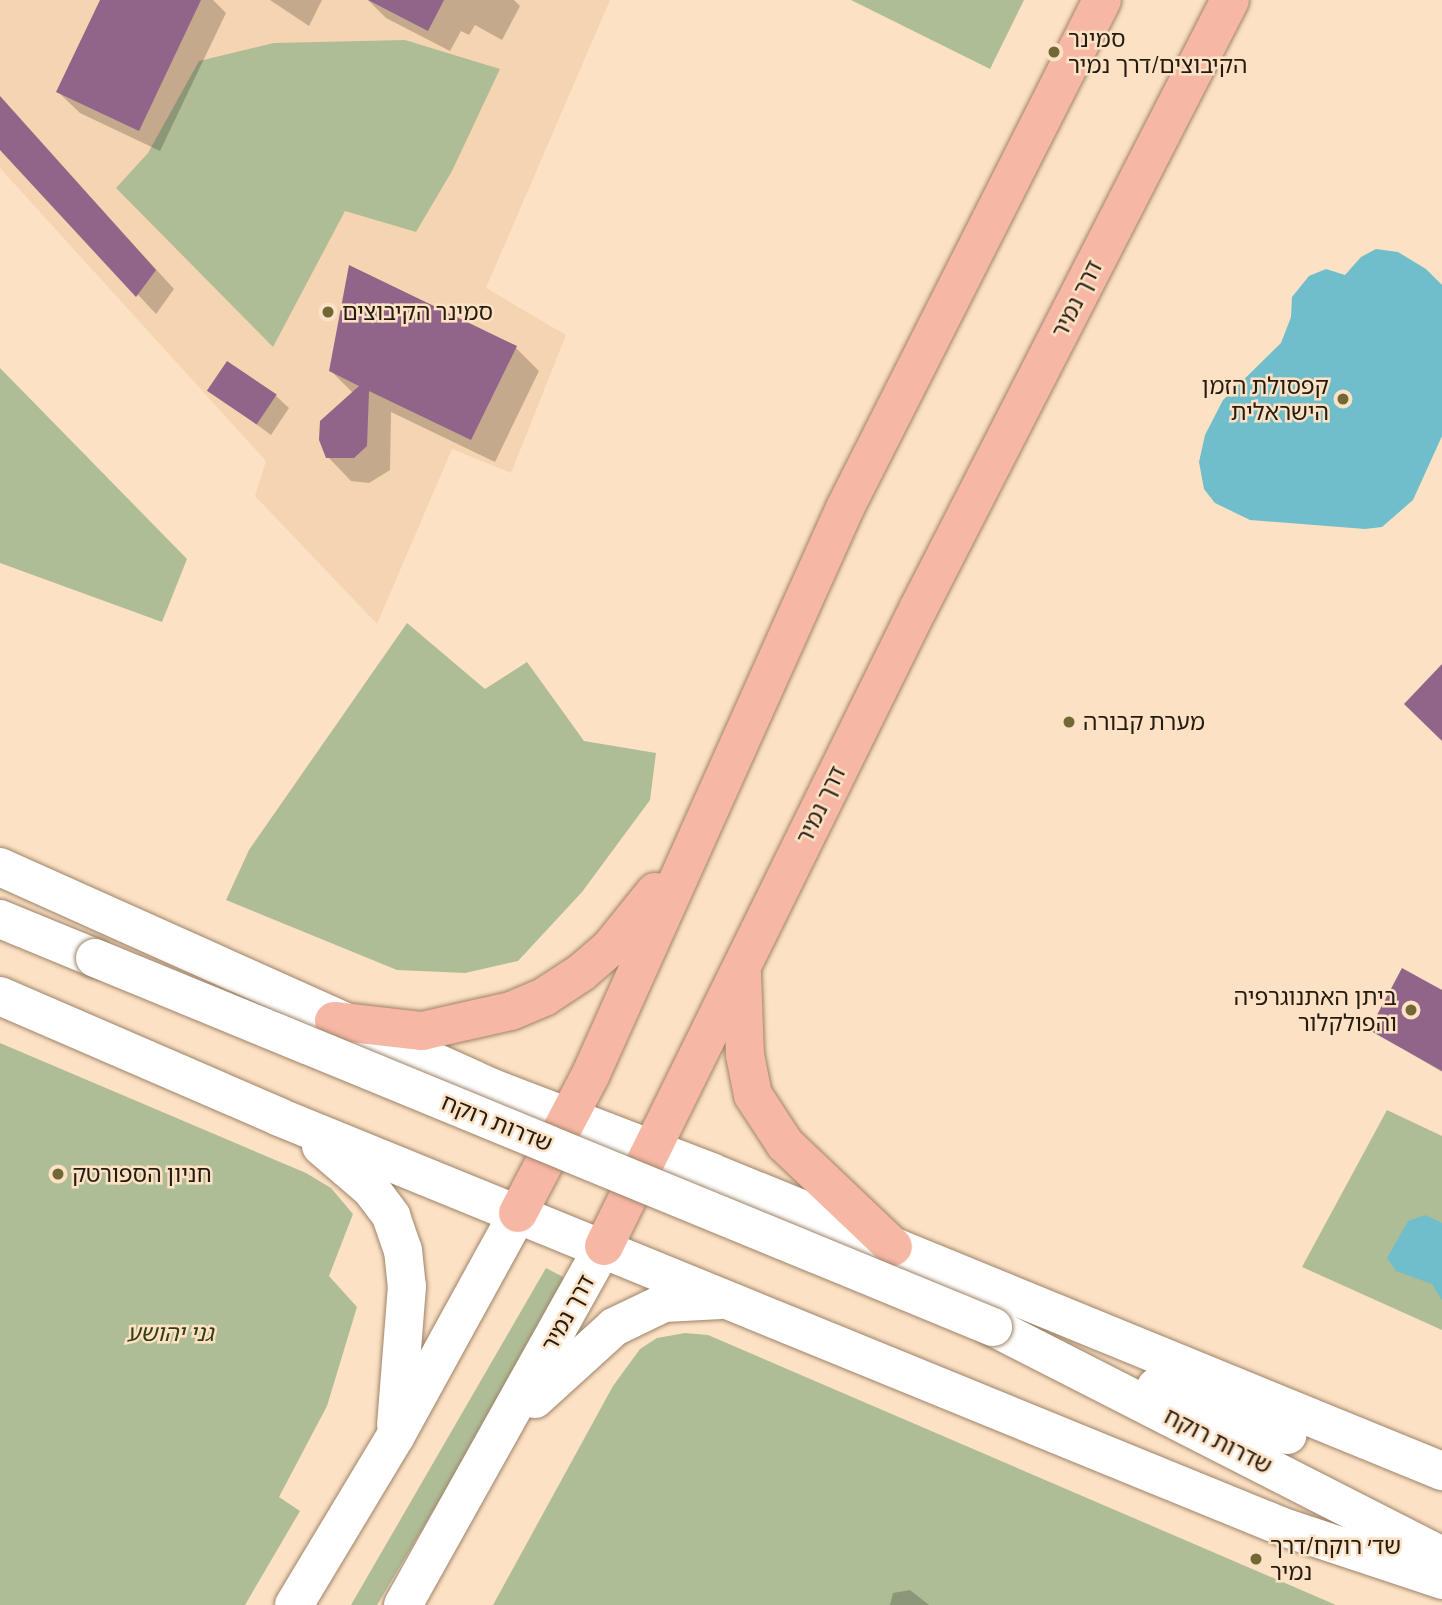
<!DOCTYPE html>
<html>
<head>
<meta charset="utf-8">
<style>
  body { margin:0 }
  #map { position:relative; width:1442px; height:1605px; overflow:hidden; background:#fde1c4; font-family:"Zilla Slab","Noto Sans Hebrew",serif }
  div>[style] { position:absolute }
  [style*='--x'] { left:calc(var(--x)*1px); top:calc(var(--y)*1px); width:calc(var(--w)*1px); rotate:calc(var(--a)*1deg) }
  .built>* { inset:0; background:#f5d4b1 }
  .green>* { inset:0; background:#afbd96 }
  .water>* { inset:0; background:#70becb }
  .shadow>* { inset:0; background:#0003 }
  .building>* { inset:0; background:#91648a; transform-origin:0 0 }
  .roads { filter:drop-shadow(0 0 2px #9d8369) drop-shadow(0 0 2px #9d8369) }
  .secondary>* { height:38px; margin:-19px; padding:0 19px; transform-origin:19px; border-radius:19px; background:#fff }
  .trunk>* { height:38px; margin:-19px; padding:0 19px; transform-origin:19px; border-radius:19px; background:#f6b7a4 }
  .bridges { filter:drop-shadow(0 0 2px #9d8369) drop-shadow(0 0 2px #9d8369) }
  .secondary-bridge>* { height:38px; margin:-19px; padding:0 19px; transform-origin:19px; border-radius:19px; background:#fff }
  .dots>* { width:19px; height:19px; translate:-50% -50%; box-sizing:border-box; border:4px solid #fde1c4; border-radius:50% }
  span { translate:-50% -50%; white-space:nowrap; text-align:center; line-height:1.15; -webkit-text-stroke:5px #fde1c4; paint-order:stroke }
  .poi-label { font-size:23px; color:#241b10 }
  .left { translate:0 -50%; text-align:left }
  .right { translate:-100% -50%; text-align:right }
  .street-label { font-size:23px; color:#241b10 }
  .park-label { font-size:23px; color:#323e14; font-style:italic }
</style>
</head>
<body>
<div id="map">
  <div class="built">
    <div style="clip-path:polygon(0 0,610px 0,486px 288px,566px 335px,511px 473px,452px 449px,377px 624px,255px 496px,266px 461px,0 168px)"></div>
  </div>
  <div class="green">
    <div style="clip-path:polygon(851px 0,1024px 0,990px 69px)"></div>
    <div style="clip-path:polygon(405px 40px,500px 69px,452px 171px,416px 232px,345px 211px,273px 347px,116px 188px,148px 153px,199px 61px,274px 43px)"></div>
    <div style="clip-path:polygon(0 368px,187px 559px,162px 622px,0 563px)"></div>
    <div style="clip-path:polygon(407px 623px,485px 689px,527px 662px,584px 741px,656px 753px,650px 800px,582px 892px,518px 961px,465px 973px,397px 970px,226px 900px,249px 850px)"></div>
    <div style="clip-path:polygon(0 1043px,306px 1173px,331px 1188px,353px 1214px,329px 1276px,357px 1307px,327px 1406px,279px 1497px,300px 1511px,245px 1605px,0 1605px)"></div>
    <div style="clip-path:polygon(1387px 1110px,1442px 1136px,1442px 1330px,1302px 1267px)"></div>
    <div style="clip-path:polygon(546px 1268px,565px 1278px,498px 1402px,377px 1605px,351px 1605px)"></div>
    <div style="clip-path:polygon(685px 1333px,708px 1335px,1336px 1605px,493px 1605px,613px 1386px,640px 1349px,657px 1338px)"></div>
  </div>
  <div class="water">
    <div style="clip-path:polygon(1376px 249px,1398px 252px,1426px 269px,1442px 285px,1442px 436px,1413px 500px,1382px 527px,1365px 529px,1250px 520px,1215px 503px,1204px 489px,1199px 462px,1205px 435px,1223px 400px,1281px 343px,1291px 317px,1292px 297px,1309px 276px,1326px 269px,1345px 275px,1361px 257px)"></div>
    <div style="clip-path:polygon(1425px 1215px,1442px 1223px,1442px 1300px,1432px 1284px,1396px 1271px,1387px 1258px,1408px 1221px)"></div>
  </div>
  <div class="shadow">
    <div style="clip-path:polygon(102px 0,213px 0,226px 13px,160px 151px,80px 113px,58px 92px)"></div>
    <div style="clip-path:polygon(270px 0,322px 0,309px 26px)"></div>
    <div style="clip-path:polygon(368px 0,514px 0,520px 6px,502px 40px,475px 25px,469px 35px,461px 31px,450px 51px,386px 18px)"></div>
    <div style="clip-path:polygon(10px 109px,174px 289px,156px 314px,0 147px,0 120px)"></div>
    <div style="clip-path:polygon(516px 348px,539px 371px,495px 462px,391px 412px,390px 470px,369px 483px,351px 481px,328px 457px,353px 393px,331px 371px)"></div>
    <div style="clip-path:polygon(210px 390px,276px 396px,289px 408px,271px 435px)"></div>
    <div style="clip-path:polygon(1442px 992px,1442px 1072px,1371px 1030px)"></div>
    <div style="clip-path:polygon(910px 1590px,929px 1605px,890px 1605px,893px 1593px)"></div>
  </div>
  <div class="building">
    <div style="clip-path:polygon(100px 0,201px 0,139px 131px,56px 92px)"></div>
    <div style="clip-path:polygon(368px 0,444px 0,428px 31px)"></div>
    <div style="clip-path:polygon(0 96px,156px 270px,136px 297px,0 150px)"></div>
    <div style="clip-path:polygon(349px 265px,517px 346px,471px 440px,369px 391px,367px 446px,354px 458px,326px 458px,319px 440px,320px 421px,359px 386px,329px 371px)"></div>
    <div style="left:227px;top:361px;width:60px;height:36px;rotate:34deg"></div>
    <div style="clip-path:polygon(1442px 664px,1442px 741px,1404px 704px)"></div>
    <div style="clip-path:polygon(1402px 968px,1442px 990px,1442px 1071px,1369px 1030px)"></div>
  </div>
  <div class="roads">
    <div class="secondary">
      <div style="--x:0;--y:867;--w:543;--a:24.16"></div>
      <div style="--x:495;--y:1089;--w:231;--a:21"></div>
      <div style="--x:711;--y:1172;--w:790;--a:22.25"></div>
      <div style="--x:0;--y:919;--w:103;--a:22.3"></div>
      <div style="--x:0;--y:996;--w:304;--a:23.4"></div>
      <div style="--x:279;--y:1117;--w:1084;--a:22.21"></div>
      <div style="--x:1283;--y:1527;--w:168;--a:18.4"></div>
      <div style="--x:321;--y:1146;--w:66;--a:40.7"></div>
      <div style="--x:371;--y:1189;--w:34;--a:53"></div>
      <div style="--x:391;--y:1216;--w:36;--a:71"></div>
      <div style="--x:403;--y:1250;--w:36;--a:84"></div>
      <div style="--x:407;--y:1286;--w:139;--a:94.5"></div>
      <div style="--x:993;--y:1327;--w:504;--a:27.02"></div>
      <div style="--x:1156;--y:1387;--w:140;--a:20.1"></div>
      <div style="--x:535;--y:1399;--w:107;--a:-42.3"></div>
      <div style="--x:614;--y:1327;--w:55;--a:-25.6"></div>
      <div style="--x:664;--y:1303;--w:57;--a:-3"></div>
      <div style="--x:294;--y:1605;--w:196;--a:-59"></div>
      <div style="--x:395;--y:1437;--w:256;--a:-61.2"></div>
      <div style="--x:403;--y:1605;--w:411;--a:-60.8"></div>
    </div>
    <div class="trunk">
      <div style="--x:742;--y:974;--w:81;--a:87.9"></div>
      <div style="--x:745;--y:1055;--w:41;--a:78.7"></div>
      <div style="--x:753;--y:1095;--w:59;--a:56.9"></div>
      <div style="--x:785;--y:1144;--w:149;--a:43.6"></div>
      <div style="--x:334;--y:1021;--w:89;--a:6.5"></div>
      <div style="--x:422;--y:1031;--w:91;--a:-12.7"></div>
      <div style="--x:511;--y:1011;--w:36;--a:-23"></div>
      <div style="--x:544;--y:997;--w:45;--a:-33.3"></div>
      <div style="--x:582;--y:972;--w:37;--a:-41"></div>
      <div style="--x:610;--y:948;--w:72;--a:-51.2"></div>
      <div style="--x:518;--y:1213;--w:155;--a:-62.3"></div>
      <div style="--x:590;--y:1076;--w:623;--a:-65.82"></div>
      <div style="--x:845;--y:508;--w:569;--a:-63.16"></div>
      <div style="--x:604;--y:1246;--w:710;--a:-63.76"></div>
      <div style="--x:918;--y:609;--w:684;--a:-62.87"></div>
    </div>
  </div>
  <div class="bridges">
    <div class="secondary-bridge">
      <div style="--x:95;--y:958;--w:971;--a:22.34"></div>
    </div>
  </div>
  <div class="dots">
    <div style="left:1054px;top:52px;background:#726835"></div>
    <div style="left:328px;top:312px;background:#726835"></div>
    <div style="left:1343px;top:399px;background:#726835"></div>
    <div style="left:1069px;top:722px;background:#726835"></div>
    <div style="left:1411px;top:1010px;background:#726835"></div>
    <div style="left:58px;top:1174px;background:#726835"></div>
    <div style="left:1256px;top:1559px;background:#726835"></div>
  </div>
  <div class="poi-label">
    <span class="left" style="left:1068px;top:52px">סמינר<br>הקיבוצים/דרך נמיר</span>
    <span class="left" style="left:342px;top:312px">סמינר הקיבוצים</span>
    <span class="right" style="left:1329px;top:399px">קפסולת הזמן<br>הישראלית</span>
    <span class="left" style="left:1083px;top:722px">מערת קבורה</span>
    <span class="right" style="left:1397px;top:1010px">ביתן האתנוגרפיה<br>והפולקלור</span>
    <span class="left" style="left:72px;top:1174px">חניון הספורטק</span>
    <span class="left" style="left:1270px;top:1559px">שד׳ רוקח/דרך<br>נמיר</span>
  </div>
  <div class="street-label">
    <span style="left:1077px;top:299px;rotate:-63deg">דרך נמיר</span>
    <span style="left:821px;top:805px;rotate:-64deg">דרך נמיר</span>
    <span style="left:497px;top:1123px;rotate:22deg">שדרות רוקח</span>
    <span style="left:568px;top:1313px;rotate:-61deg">דרך נמיר</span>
    <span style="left:1218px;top:1441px;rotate:27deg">שדרות רוקח</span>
  </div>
  <div class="park-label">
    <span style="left:170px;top:1333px">גני יהושע</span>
  </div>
</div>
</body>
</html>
